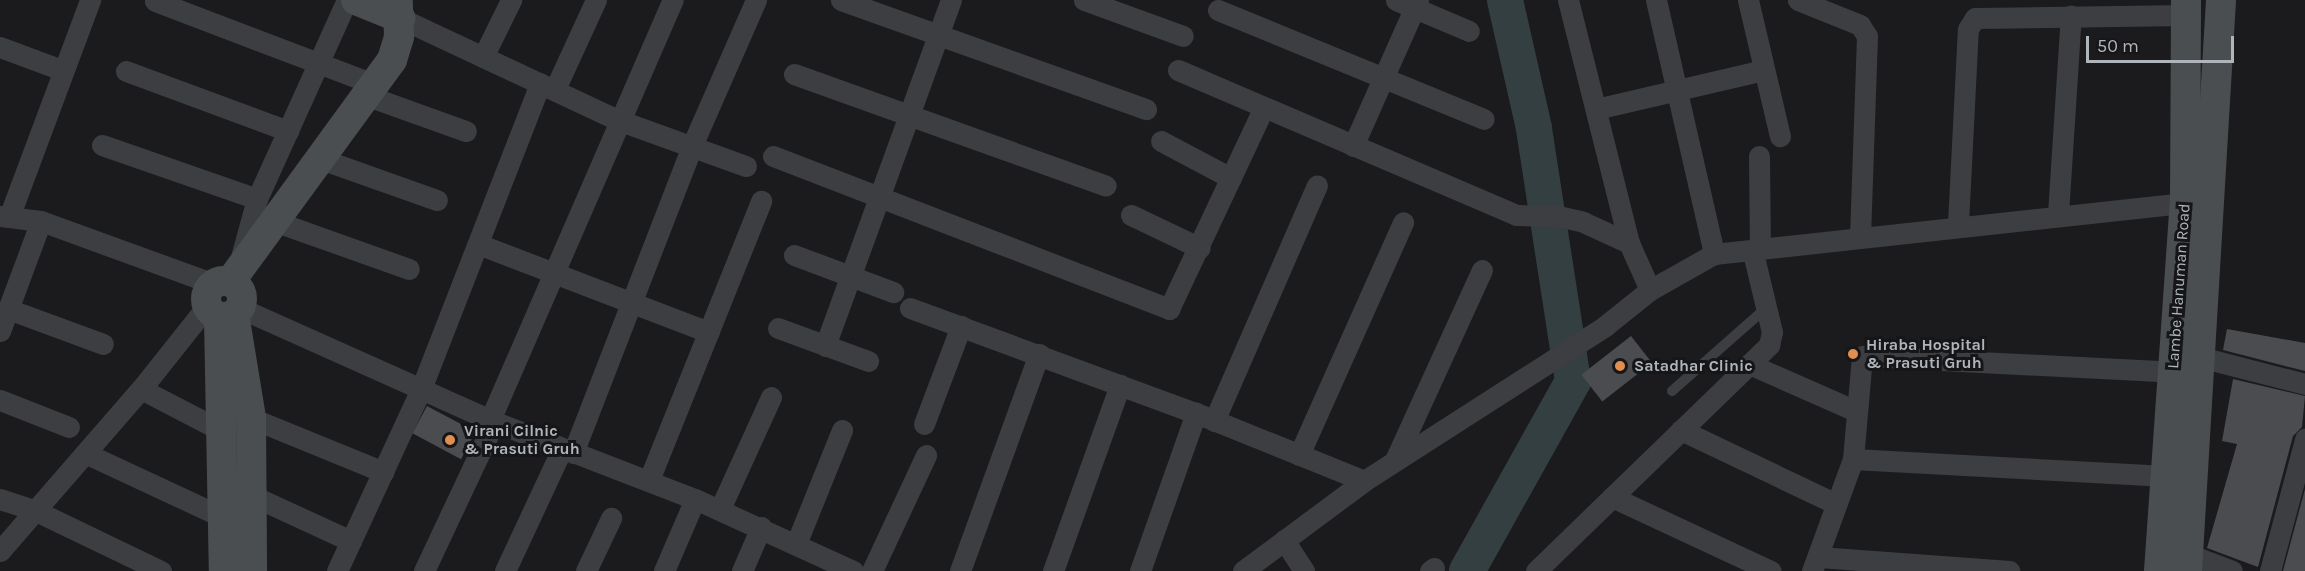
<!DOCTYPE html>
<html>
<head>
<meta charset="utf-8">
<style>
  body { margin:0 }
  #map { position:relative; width:2305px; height:571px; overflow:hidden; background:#1b1b1d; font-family:Karla,sans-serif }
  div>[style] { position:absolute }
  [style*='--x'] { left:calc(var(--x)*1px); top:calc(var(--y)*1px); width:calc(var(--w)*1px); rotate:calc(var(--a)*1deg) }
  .river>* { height:36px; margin:-18px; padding:0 18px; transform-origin:18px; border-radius:18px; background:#343f42 }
  .building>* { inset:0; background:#4a4c4f; transform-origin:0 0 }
  .lane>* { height:10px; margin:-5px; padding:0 5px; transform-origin:5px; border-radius:5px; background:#3c3e42 }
  .street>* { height:21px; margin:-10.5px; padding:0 10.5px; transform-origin:10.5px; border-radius:10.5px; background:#3c3e42 }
  .secondary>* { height:30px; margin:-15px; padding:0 15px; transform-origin:15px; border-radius:15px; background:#4b4e51 }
  .secondary>.ring { margin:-15px; padding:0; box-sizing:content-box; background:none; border:30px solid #4b4e51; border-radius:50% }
  .dots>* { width:16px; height:16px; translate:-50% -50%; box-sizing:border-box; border:3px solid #161618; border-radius:50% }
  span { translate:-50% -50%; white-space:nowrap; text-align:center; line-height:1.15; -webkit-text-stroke:6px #161618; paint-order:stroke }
  .street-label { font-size:16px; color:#afb5bb }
  .poi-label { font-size:16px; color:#afb5bb; font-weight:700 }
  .left { translate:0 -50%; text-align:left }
  .scale { position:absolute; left:2086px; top:36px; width:148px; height:27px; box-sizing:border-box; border:3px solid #afb5bb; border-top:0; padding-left:8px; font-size:18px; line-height:21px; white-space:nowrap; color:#afb5bb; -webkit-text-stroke:4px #161618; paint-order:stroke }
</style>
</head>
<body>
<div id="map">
  <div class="river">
    <div style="--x:1467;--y:571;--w:218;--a:-60.8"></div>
    <div style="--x:1573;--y:381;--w:256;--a:-98.8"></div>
    <div style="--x:1534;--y:128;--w:131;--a:-102.8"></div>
  </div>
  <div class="building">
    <div style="clip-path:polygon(2227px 329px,2305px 343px,2305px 371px,2223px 350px)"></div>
    <div style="left:1631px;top:336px;width:34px;height:63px;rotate:52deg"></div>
    <div style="clip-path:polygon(2233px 379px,2305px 396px,2302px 427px,2293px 436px,2258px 567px,2207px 548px,2237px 444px,2222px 441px)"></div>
    <div style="left:427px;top:406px;width:55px;height:31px;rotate:28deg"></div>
    <div style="clip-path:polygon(2305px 489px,2305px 571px,2283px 571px)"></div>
  </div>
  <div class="lane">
    <div style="--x:1672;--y:391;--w:125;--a:-41.4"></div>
  </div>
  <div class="street">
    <div style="--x:841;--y:0;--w:324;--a:19.7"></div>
    <div style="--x:1084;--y:0;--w:105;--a:20"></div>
    <div style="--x:1396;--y:0;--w:79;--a:23"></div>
    <div style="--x:1568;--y:0;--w:251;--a:75.9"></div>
    <div style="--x:1629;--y:243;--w:51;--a:65.9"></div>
    <div style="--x:1656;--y:0;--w:261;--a:77.1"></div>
    <div style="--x:1748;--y:0;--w:140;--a:76.8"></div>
    <div style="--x:1798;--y:0;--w:67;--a:22"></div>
    <div style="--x:1860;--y:25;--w:13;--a:58"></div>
    <div style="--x:1867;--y:36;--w:201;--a:92"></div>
    <div style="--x:155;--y:1;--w:236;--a:20.8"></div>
    <div style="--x:1218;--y:10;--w:287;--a:22.3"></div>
    <div style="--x:400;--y:18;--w:241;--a:25.1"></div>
    <div style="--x:618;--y:120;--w:136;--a:19.8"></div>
    <div style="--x:0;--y:47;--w:66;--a:20.4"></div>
    <div style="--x:483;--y:57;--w:64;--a:-63.8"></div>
    <div style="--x:1178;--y:70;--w:368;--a:23.2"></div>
    <div style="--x:1516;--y:215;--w:42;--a:1.4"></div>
    <div style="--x:1558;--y:216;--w:26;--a:13"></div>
    <div style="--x:1583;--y:222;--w:51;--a:24.5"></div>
    <div style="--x:126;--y:71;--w:173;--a:20.3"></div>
    <div style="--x:794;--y:74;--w:331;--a:19.7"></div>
    <div style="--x:555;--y:89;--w:98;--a:-65.3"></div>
    <div style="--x:368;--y:96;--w:104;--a:19.7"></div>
    <div style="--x:1596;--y:109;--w:171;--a:-13.1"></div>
    <div style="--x:1161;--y:141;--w:79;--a:27.9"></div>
    <div style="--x:102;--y:145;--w:164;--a:19.2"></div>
    <div style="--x:1353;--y:146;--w:160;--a:-66"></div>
    <div style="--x:773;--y:156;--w:425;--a:21.1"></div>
    <div style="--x:1169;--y:309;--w:221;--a:-64.8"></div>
    <div style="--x:1759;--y:156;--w:92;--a:89.4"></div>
    <div style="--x:321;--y:159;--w:123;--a:19.5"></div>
    <div style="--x:2058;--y:214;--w:199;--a:-86.3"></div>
    <div style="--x:1131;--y:215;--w:76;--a:25.6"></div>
    <div style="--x:0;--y:216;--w:41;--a:7"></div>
    <div style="--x:41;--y:221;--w:184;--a:20"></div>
    <div style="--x:9;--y:217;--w:232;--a:-69.5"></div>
    <div style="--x:274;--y:221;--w:143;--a:19.6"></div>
    <div style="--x:1958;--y:224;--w:195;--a:-87.1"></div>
    <div style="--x:1968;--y:29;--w:13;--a:-58"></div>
    <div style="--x:1975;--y:18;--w:211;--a:-0.8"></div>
    <div style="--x:478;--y:244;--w:247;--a:20.9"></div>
    <div style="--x:794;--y:255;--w:106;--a:20.5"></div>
    <div style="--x:241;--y:257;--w:60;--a:-74.6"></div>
    <div style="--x:257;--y:199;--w:218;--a:-65.7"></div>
    <div style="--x:240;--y:308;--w:274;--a:24.1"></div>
    <div style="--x:490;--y:420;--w:220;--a:21.1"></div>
    <div style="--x:695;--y:499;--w:174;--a:24.5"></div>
    <div style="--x:910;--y:308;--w:305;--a:20.2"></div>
    <div style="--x:1196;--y:413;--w:181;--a:22"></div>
    <div style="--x:8;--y:309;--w:101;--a:20.2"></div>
    <div style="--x:778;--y:328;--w:96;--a:20.1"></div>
    <div style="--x:0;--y:331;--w:117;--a:-69.6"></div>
    <div style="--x:825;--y:346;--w:368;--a:-70"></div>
    <div style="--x:2200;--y:357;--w:108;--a:14.4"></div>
    <div style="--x:1749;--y:364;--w:117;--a:23.7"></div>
    <div style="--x:141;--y:389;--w:91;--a:27.4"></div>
    <div style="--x:0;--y:400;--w:74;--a:21.4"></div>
    <div style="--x:251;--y:418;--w:143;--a:22.2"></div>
    <div style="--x:490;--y:420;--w:458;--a:-66.5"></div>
    <div style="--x:1214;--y:421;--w:257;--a:-66.4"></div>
    <div style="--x:924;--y:424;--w:105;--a:-69.3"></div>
    <div style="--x:1681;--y:430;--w:172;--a:25.5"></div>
    <div style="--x:85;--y:453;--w:151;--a:25"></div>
    <div style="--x:573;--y:453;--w:327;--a:-68.8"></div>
    <div style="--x:691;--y:148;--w:162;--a:-66.3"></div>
    <div style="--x:1299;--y:455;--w:255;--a:-65.9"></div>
    <div style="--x:1853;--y:459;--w:314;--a:3.1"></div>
    <div style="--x:1395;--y:460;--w:209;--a:-65.4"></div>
    <div style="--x:649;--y:480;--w:301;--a:-68.1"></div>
    <div style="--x:253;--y:496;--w:108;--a:24.7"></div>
    <div style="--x:1612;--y:497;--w:175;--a:25"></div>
    <div style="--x:0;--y:499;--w:36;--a:18"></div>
    <div style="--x:34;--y:510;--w:141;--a:25.7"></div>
    <div style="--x:720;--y:509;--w:123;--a:-65.5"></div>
    <div style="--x:1284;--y:540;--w:37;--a:57"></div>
    <div style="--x:796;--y:544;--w:123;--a:-68"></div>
    <div style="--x:0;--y:551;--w:215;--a:-49"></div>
    <div style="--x:141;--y:389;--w:106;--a:-51.5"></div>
    <div style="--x:2188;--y:554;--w:47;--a:21.1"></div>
    <div style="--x:1819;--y:557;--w:191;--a:4.2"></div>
    <div style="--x:337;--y:571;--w:200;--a:-65.2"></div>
    <div style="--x:421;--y:389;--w:328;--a:-68.7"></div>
    <div style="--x:424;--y:571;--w:165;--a:-64.8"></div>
    <div style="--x:505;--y:571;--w:135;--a:-65"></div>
    <div style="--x:586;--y:571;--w:59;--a:-64.7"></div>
    <div style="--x:664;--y:571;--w:78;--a:-66.7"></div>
    <div style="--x:742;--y:571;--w:48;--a:-66.6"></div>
    <div style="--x:872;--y:571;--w:128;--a:-65"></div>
    <div style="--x:960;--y:571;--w:231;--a:-70"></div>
    <div style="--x:1053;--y:571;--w:198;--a:-70.2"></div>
    <div style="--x:1140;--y:571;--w:168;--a:-70.5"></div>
    <div style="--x:1243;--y:571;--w:151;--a:-36.6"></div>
    <div style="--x:1364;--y:481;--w:287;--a:-32.7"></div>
    <div style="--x:1605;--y:326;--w:58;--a:-38.7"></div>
    <div style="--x:1650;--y:290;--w:73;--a:-29.4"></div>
    <div style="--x:1714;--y:254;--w:487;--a:-6.2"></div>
    <div style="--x:1430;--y:571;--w:5;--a:-37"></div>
    <div style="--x:1536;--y:571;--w:325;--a:-44.1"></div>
    <div style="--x:1769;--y:345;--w:13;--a:-77"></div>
    <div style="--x:1772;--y:332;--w:85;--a:-103.5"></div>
    <div style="--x:1812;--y:571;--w:119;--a:-69.9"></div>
    <div style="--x:1853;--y:459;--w:103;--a:-85"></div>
    <div style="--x:1862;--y:356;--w:312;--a:2.9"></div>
    <div style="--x:2270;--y:571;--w:137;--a:-75.1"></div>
  </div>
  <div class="secondary">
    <div style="--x:356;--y:0;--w:48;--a:22.2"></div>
    <div class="ring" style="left:206px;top:281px;width:6px;height:6px"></div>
    <div style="--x:230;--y:282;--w:275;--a:-53.9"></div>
    <div style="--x:392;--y:60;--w:24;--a:-73"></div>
    <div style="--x:399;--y:37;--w:37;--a:-92"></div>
    <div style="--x:234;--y:314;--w:105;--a:80.7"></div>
    <div style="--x:251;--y:418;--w:153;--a:89.6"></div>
    <div style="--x:219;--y:319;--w:252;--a:88.9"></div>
    <div style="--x:2159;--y:571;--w:371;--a:-86"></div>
    <div style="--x:2185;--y:201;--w:201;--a:-89.7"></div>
    <div style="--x:2187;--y:571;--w:572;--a:-86.59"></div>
  </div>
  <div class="dots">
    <div style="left:1853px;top:354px;background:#e18f4f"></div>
    <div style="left:1620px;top:366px;background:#e18f4f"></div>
    <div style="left:450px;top:440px;background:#e18f4f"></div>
  </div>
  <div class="street-label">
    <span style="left:2179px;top:286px;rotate:-86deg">Lambe Hanuman Road</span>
  </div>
  <div class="poi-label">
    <span class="left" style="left:1866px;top:354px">Hiraba Hospital<br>&amp; Prasuti Gruh</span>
    <span class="left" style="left:1634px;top:366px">Satadhar Clinic</span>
    <span class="left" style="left:464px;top:440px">Virani Cilnic<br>&amp; Prasuti Gruh</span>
  </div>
  <div class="scale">50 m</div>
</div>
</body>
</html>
